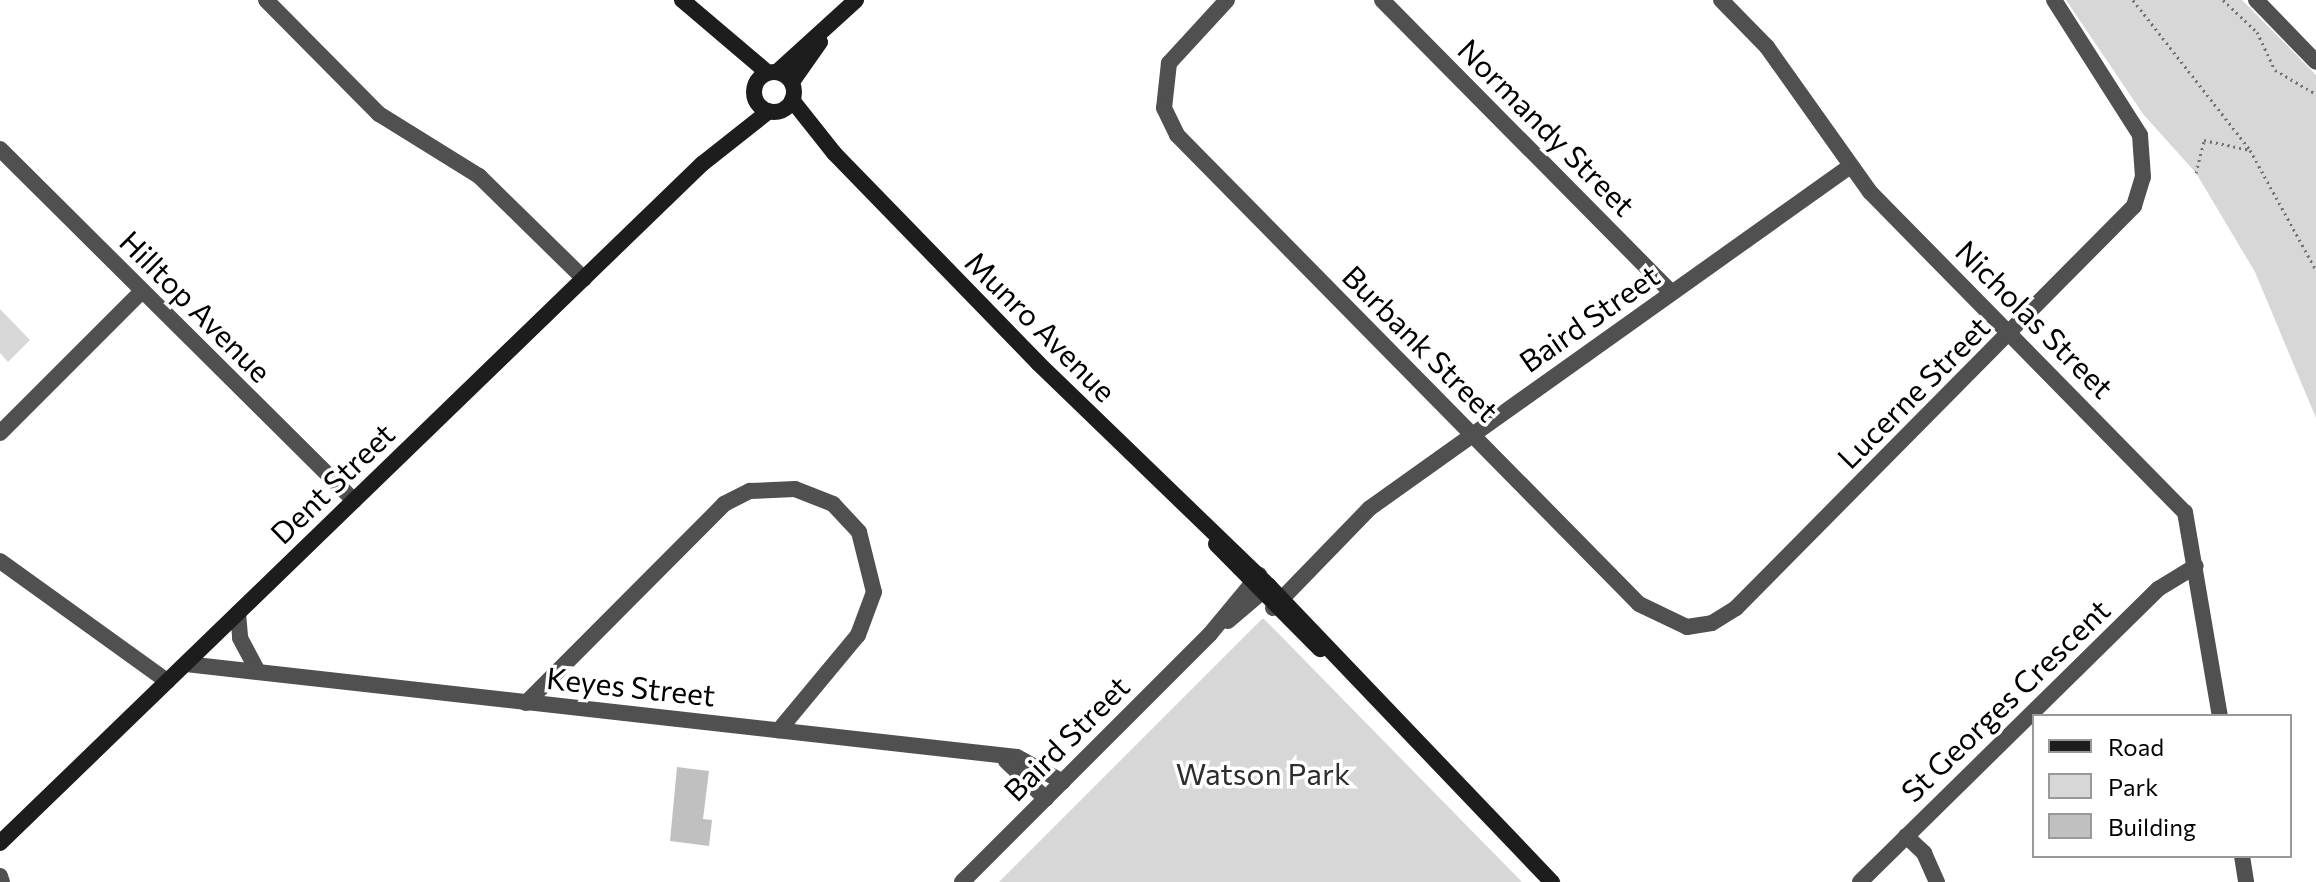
<!DOCTYPE html>
<html>
<head>
<meta charset="utf-8">
<style>
  body { margin:0 }
  #map { position:relative; width:2316px; height:882px; overflow:hidden; background:#fff; font-family:Commissioner,sans-serif }
  div>[style] { position:absolute }
  [style*='--x'] { left:calc(var(--x)*1px); top:calc(var(--y)*1px); width:calc(var(--w)*1px); rotate:calc(var(--a)*1deg) }
  .green>* { inset:0; background:#d7d7d7 }
  .building>* { inset:0; background:#c0c0c0 }
  .path>* { height:3px; margin-top:-1.5px; transform-origin:0; background:repeating-linear-gradient(90deg,#727272 0 2px,transparent 0 6px) }
  .street>* { height:16px; margin:-8px; padding:0 8px; transform-origin:8px; border-radius:8px; background:#505050 }
  .secondary>* { height:16px; margin:-8px; padding:0 8px; transform-origin:8px; border-radius:8px; background:#1d1d1d }
  .secondary>.ring { margin:-8px; padding:0; box-sizing:content-box; background:none; border:16px solid #1d1d1d; border-radius:50% }
  span { translate:-50% -50%; white-space:nowrap; text-align:center; line-height:1.15; -webkit-text-stroke:7px #fff; paint-order:stroke }
  .street-label { font-size:30px; color:#000 }
  .park-label { font-size:30px; color:#2e2e2e }
  .legend { position:absolute; left:2032px; top:714px; width:260px; height:144px; box-sizing:border-box; background:#fff; border:2px solid #999; margin:0; padding:10px 14px; list-style:none; font-size:24px; color:#000 }
  .legend li { display:flex; align-items:center; gap:16px; height:40px }
  .legend b { width:40px; border:2px solid #999 }
</style>
</head>
<body>
<div id="map">
  <div class="green">
    <div style="clip-path:polygon(2066px 0,2242px 0,2316px 75px,2316px 418px,2255px 272px,2196px 173px,2143px 114px)"></div>
    <div style="clip-path:polygon(0 309px,30px 340px,8px 362px,0 353px)"></div>
    <div style="clip-path:polygon(1264px 619px,1522px 882px,999px 882px,1262px 619px)"></div>
  </div>
  <div class="building">
    <div style="clip-path:polygon(677px 767px,709px 771px,703px 819px,712px 820px,709px 846px,670px 841px)"></div>
  </div>
  <div class="path">
    <div style="--x:2133;--y:0;--w:190;--a:52"></div>
    <div style="--x:2250;--y:150;--w:137;--a:61.2"></div>
    <div style="--x:2223;--y:0;--w:47;--a:43.3"></div>
    <div style="--x:2257;--y:32;--w:42;--a:64.7"></div>
    <div style="--x:2275;--y:70;--w:48;--a:30.3"></div>
    <div style="--x:2196;--y:173;--w:34;--a:-76"></div>
    <div style="--x:2204;--y:140;--w:47;--a:12.3"></div>
  </div>
  <div class="street">
    <div style="--x:266;--y:0;--w:161;--a:45.3"></div>
    <div style="--x:379;--y:114;--w:118;--a:31.8"></div>
    <div style="--x:479;--y:176;--w:147;--a:44.4"></div>
    <div style="--x:1227;--y:0;--w:86;--a:132.6"></div>
    <div style="--x:1169;--y:63;--w:45;--a:96.3"></div>
    <div style="--x:1164;--y:108;--w:30;--a:64"></div>
    <div style="--x:1177;--y:135;--w:658;--a:45.43"></div>
    <div style="--x:1639;--y:604;--w:53;--a:25.6"></div>
    <div style="--x:1687;--y:627;--w:25;--a:-9"></div>
    <div style="--x:1712;--y:623;--w:28;--a:-32"></div>
    <div style="--x:1736;--y:608;--w:566;--a:-45.29"></div>
    <div style="--x:2134;--y:206;--w:30;--a:-73"></div>
    <div style="--x:2143;--y:177;--w:42;--a:-94.1"></div>
    <div style="--x:2140;--y:135;--w:160;--a:-122.5"></div>
    <div style="--x:1382;--y:0;--w:412;--a:45.3"></div>
    <div style="--x:1721;--y:0;--w:66;--a:45.6"></div>
    <div style="--x:1767;--y:47;--w:178;--a:54.6"></div>
    <div style="--x:1870;--y:192;--w:449;--a:45.5"></div>
    <div style="--x:2185;--y:512;--w:207;--a:80.3"></div>
    <div style="--x:2256;--y:0;--w:86;--a:45.9"></div>
    <div style="--x:0;--y:149;--w:499;--a:44.8"></div>
    <div style="--x:0;--y:433;--w:199;--a:-45"></div>
    <div style="--x:0;--y:561;--w:206;--a:35.7"></div>
    <div style="--x:1273;--y:608;--w:139;--a:-45.9"></div>
    <div style="--x:1370;--y:508;--w:588;--a:-35.45"></div>
    <div style="--x:238;--y:613;--w:25;--a:85"></div>
    <div style="--x:240;--y:638;--w:38;--a:62"></div>
    <div style="--x:1228;--y:621;--w:54;--a:-40.5"></div>
    <div style="--x:186;--y:664;--w:836;--a:6.39"></div>
    <div style="--x:1017;--y:757;--w:52;--a:28.5"></div>
    <div style="--x:526;--y:703;--w:281;--a:-45.1"></div>
    <div style="--x:724;--y:504;--w:29;--a:-27"></div>
    <div style="--x:750;--y:491;--w:45;--a:-2.5"></div>
    <div style="--x:795;--y:489;--w:41;--a:21.5"></div>
    <div style="--x:833;--y:504;--w:38;--a:47"></div>
    <div style="--x:859;--y:532;--w:62;--a:76"></div>
    <div style="--x:874;--y:592;--w:46;--a:110.4"></div>
    <div style="--x:858;--y:635;--w:124;--a:129.7"></div>
    <div style="--x:1006;--y:761;--w:55;--a:43.5"></div>
    <div style="--x:1906;--y:836;--w:25;--a:43"></div>
    <div style="--x:1924;--y:853;--w:32;--a:66"></div>
    <div style="--x:2242;--y:856;--w:26;--a:81"></div>
    <div style="--x:0;--y:876;--w:6;--a:72"></div>
    <div style="--x:962;--y:882;--w:351;--a:-45"></div>
    <div style="--x:1210;--y:634;--w:77;--a:-50.3"></div>
    <div style="--x:1860;--y:882;--w:418;--a:-44.5"></div>
    <div style="--x:2158;--y:589;--w:44;--a:-31.2"></div>
  </div>
  <div class="secondary">
    <div style="--x:682;--y:0;--w:111;--a:40.3"></div>
    <div class="ring" style="left:754px;top:72px;width:24px;height:24px"></div>
    <div style="--x:777;--y:72;--w:107;--a:-42.3"></div>
    <div style="--x:792;--y:82;--w:49;--a:-55"></div>
    <div style="--x:792;--y:100;--w:68;--a:51.6"></div>
    <div style="--x:834;--y:153;--w:293;--a:45.8"></div>
    <div style="--x:1038;--y:363;--w:321;--a:44"></div>
    <div style="--x:1269;--y:586;--w:410;--a:46.3"></div>
    <div style="--x:1216;--y:544;--w:148;--a:45.3"></div>
    <div style="--x:0;--y:843;--w:977;--a:-44.05"></div>
    <div style="--x:702;--y:164;--w:85;--a:-38.3"></div>
  </div>
  <div class="street-label">
    <span style="left:1547px;top:127px;rotate:45deg">Normandy Street</span>
    <span style="left:196px;top:306px;rotate:45deg">Hilltop Avenue</span>
    <span style="left:1589px;top:318px;rotate:-35deg">Baird Street</span>
    <span style="left:2035px;top:319px;rotate:45deg">Nicholas Street</span>
    <span style="left:1041px;top:326px;rotate:45deg">Munro Avenue</span>
    <span style="left:1421px;top:343px;rotate:45deg">Burbank Street</span>
    <span style="left:1913px;top:392px;rotate:-45deg">Lucerne Street</span>
    <span style="left:332px;top:483px;rotate:-44deg">Dent Street</span>
    <span style="left:631px;top:686px;rotate:6deg">Keyes Street</span>
    <span style="left:2005px;top:700px;rotate:-44deg">St Georges Crescent</span>
    <span style="left:1066px;top:738px;rotate:-45deg">Baird Street</span>
  </div>
  <div class="park-label">
    <span style="left:1263px;top:773px">Watson Park</span>
  </div>
  <ul class="legend">
  <li><b style="height:10px;background:#1d1d1d"></b>Road</li>
  <li><b style="height:22px;background:#d7d7d7"></b>Park</li>
  <li><b style="height:22px;background:#c0c0c0"></b>Building</li>
  </ul>
</div>
</body>
</html>
